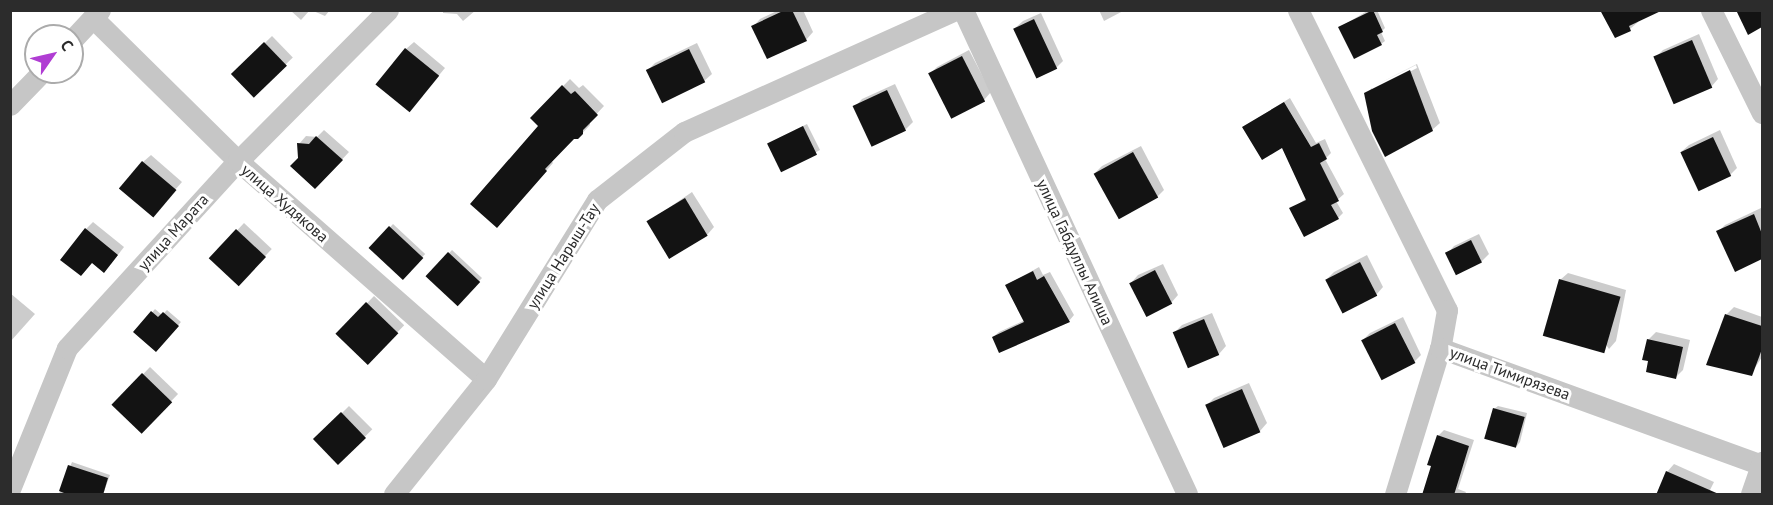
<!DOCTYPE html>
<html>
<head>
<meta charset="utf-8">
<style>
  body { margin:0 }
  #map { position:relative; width:1773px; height:505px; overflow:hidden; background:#fff; font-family:"PT Sans",sans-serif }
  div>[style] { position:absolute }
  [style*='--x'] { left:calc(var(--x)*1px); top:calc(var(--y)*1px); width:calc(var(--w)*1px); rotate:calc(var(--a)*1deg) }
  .shadow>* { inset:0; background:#0003; transform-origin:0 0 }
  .building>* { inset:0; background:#131313; transform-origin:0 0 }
  .street>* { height:21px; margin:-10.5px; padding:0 10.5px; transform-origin:10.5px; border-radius:10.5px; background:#c6c6c6 }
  span { translate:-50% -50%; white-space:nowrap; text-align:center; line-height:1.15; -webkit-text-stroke:6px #fff; paint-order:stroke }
  .street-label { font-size:16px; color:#2c2c2c }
  .frame { position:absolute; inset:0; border:12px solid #2c2c2c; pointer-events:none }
  .north { position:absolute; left:24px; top:24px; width:60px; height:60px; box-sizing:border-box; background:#fff; border:2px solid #ababab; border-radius:50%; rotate:56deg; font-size:16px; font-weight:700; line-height:24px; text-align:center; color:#2c2c2c }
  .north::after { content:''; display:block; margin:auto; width:21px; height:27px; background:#b03dd3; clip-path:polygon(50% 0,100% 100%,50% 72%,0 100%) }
</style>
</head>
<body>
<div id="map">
  <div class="shadow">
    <div style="clip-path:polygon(290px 10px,310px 10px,301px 20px)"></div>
    <div style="clip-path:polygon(311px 10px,330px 10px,325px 16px)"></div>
    <div style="clip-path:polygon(443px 10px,476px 10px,463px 21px,457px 14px,443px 13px)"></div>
    <div style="clip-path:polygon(779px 10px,803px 10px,813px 32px,806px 40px,753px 27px,760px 19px)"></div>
    <div style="clip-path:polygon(1099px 10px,1125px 10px,1104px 21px)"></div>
    <div style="clip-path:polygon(1369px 10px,1377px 10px,1385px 28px,1381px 32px,1385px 41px,1381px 44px,1340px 27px)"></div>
    <div style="clip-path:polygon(1602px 10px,1637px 21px,1638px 22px,1630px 29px,1615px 36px)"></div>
    <div style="clip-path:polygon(1041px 13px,1063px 61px,1056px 68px,1015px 28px,1023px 21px)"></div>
    <div style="clip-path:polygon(1699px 34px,1718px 79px,1711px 87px,1656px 57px,1663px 50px)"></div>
    <div style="left:272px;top:36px;width:30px;height:54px;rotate:46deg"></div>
    <div style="clip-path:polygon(414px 42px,445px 68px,416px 103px,406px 49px)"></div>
    <div style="clip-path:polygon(697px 43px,712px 74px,704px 81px,648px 70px,655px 63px)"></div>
    <div style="clip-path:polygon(969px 50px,991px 92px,984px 100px,930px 74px,937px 67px)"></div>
    <div style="clip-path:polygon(1417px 64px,1440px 123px,1432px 130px,1366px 94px,1372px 88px,1372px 91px,1417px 68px,1416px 65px,1372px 87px)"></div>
    <div style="clip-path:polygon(570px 79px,579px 88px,583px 85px,604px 106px,590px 121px,590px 125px,578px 138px,573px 137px,551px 160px,553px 163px,504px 219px,540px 126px,532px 118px)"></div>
    <div style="clip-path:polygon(895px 84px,913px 122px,905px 130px,873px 145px,855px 107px,862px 99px)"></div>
    <div style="clip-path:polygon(1290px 98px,1316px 143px,1325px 139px,1331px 153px,1325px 159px,1344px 194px,1336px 201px,1343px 213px,1338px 218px,1291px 209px,1307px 198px,1282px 146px,1244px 127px)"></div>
    <div style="clip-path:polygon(807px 124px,820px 150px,782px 171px,773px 141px)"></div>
    <div style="clip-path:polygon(324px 130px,349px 152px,323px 180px,299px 159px,299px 144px,306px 136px,317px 137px)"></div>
    <div style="clip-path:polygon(1720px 130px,1737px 168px,1730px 175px,1681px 152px,1689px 145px)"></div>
    <div style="clip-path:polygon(1141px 146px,1164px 190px,1157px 197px,1095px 173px,1102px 166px)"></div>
    <div style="clip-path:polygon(151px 155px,182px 182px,159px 208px,143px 162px)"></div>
    <div style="clip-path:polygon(692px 192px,714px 227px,707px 235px,648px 222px)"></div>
    <div style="clip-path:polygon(1761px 208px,1762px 258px,1736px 270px,1718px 232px,1725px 225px)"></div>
    <div style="clip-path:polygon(93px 222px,124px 247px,111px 264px,86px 229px)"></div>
    <div style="left:244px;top:223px;width:38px;height:48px;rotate:43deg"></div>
    <div style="left:393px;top:224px;width:44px;height:33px;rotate:43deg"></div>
    <div style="clip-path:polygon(1479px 234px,1489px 254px,1481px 262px,1457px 274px,1447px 254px,1454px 246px)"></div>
    <div style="left:452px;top:250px;width:41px;height:35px;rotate:43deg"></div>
    <div style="clip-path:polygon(1367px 255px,1383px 287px,1376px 295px,1327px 279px,1334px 272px)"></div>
    <div style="clip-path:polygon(1163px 264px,1178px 295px,1171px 303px,1131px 283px,1138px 275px)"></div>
    <div style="clip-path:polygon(1039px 267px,1043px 275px,1050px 272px,1074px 315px,1069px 321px,993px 337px,999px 332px,1025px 320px,1007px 285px)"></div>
    <div style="clip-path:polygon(1568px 273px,1626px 290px,1616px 341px,1609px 349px,1560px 280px)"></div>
    <div style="clip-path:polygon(10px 293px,35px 314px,10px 342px)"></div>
    <div style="left:374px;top:296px;width:42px;height:52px;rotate:44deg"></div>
    <div style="clip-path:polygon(1734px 307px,1762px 317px,1762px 357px,1751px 374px,1708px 364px,1727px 314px)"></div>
    <div style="clip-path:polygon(155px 309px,162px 315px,167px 310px,181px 322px,156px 350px,135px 332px)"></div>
    <div style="clip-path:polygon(1212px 313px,1226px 346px,1219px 354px,1190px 366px,1175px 332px,1182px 325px)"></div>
    <div style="clip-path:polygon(1403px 317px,1421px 355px,1414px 362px,1363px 340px,1370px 333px)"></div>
    <div style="clip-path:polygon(1656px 332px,1690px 340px,1683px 370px,1676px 377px,1650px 360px,1648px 340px)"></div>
    <div style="left:150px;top:367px;width:39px;height:52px;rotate:44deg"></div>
    <div style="clip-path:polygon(1249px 383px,1267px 423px,1260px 431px,1225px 446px,1207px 405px,1214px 398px)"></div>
    <div style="left:349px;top:406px;width:33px;height:47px;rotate:45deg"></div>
    <div style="clip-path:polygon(1498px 406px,1527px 413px,1520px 442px,1517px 446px,1494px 409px)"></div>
    <div style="clip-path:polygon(1444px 430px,1474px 440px,1458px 489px,1466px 492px,1465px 494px,1423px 494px,1433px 465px,1438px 436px)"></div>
    <div style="clip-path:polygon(72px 462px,110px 475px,103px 494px,59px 494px)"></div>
    <div style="clip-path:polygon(1674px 464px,1714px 482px,1708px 494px,1667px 472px)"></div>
  </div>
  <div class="building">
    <div style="clip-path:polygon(785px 10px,792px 10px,807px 41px,767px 59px,751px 26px)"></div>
    <div style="clip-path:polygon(1373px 10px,1383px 32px,1377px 35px,1382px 45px,1354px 59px,1338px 27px)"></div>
    <div style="clip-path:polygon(1600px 10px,1663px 10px,1629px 26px,1631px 31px,1615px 38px)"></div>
    <div style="clip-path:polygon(1736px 10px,1762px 10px,1762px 27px,1748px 35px)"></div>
    <div style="left:1034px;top:19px;width:55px;height:23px;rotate:65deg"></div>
    <div style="left:1692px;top:40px;width:52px;height:42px;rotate:67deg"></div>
    <div style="left:264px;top:42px;width:33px;height:46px;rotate:46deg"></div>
    <div style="left:405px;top:48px;width:44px;height:47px;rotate:39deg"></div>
    <div style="left:689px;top:49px;width:37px;height:48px;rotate:64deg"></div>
    <div style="left:962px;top:56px;width:51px;height:38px;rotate:63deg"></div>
    <div style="clip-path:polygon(1410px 70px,1433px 131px,1385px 157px,1372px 131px,1364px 93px)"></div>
    <div style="clip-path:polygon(562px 85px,571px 94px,575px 91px,598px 115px,583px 130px,583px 134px,578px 139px,574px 139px,545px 169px,547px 171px,497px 228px,470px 204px,538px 126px,530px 118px)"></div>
    <div style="left:887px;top:90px;width:45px;height:38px;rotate:65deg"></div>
    <div style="clip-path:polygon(1284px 102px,1311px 147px,1319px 143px,1327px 159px,1320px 163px,1339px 201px,1331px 205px,1339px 219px,1304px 237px,1289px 208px,1306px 200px,1282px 148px,1262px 160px,1242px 127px)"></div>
    <div style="left:803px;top:126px;width:32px;height:40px;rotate:64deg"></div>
    <div style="clip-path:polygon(316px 136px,343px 160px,315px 189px,290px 166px,298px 158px,297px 143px,309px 144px)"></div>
    <div style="left:1713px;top:137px;width:43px;height:36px;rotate:65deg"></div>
    <div style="left:1133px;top:152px;width:52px;height:45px;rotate:61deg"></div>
    <div style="left:142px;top:161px;width:45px;height:36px;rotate:40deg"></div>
    <div style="left:685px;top:198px;width:44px;height:45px;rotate:59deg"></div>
    <div style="clip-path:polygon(1754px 214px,1762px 234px,1762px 259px,1735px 272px,1716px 231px)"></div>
    <div style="left:389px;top:226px;width:47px;height:30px;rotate:43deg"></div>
    <div style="clip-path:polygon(85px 228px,118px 255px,104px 273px,92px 263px,81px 276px,60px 260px)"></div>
    <div style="left:236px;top:229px;width:41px;height:40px;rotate:43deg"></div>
    <div style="left:1471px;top:240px;width:25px;height:29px;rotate:64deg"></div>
    <div style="left:448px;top:252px;width:44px;height:33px;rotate:43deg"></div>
    <div style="left:1360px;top:262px;width:38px;height:39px;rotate:63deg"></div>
    <div style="left:1155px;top:270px;width:38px;height:29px;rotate:63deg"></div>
    <div style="clip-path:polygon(1033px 271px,1037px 280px,1044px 276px,1070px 322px,999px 353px,992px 337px,1024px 322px,1005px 285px)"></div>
    <div style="left:1559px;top:279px;width:64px;height:59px;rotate:16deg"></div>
    <div style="left:366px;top:302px;width:45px;height:44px;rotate:44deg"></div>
    <div style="clip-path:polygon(151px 311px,158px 317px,163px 312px,179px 326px,156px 352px,133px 332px)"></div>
    <div style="clip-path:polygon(1725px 314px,1762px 326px,1762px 349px,1752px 376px,1706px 365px)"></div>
    <div style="left:1204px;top:319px;width:39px;height:34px;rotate:67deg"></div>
    <div style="left:1395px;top:323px;width:45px;height:38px;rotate:63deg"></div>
    <div style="clip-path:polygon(1647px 339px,1683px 347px,1676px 379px,1646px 372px,1648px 361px,1642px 360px)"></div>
    <div style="left:142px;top:373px;width:42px;height:44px;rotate:44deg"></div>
    <div style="left:1242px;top:389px;width:47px;height:40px;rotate:67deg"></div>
    <div style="left:1493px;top:408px;width:33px;height:32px;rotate:16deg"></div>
    <div style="left:341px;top:412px;width:36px;height:39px;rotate:46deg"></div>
    <div style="clip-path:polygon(1437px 435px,1469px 446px,1454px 495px,1422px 495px,1431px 466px,1427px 465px)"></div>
    <div style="clip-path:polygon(68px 465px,108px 478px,103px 495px,69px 495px,59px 491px)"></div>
    <div style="clip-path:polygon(1666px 471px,1721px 495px,1656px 495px)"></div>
  </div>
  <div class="street">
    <div style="--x:963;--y:10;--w:533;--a:65.16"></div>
    <div style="--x:1298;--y:10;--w:335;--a:63.6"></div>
    <div style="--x:1447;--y:310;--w:39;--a:100"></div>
    <div style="--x:1440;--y:348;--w:153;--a:107.1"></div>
    <div style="--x:1711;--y:10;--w:115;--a:63.7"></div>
    <div style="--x:93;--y:18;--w:204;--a:44.6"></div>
    <div style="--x:238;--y:161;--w:330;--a:41.3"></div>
    <div style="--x:72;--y:40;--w:41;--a:-47"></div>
    <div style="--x:10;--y:105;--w:46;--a:-45.9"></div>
    <div style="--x:1440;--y:348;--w:342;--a:20"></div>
    <div style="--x:10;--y:489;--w:152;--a:-68"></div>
    <div style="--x:67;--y:348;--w:253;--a:-47.6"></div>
    <div style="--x:238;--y:161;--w:213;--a:-45.2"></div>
    <div style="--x:394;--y:494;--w:147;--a:-51.3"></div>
    <div style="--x:486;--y:379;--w:211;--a:-58.2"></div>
    <div style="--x:597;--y:200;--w:110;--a:-38"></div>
    <div style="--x:684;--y:132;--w:297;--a:-24.2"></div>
    <div style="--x:1751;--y:494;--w:34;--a:-71"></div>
  </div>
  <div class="street-label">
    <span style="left:285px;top:203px;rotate:41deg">улица Худякова</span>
    <span style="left:173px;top:232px;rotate:-48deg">улица Марата</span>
    <span style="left:1075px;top:252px;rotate:65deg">улица Габдуллы Алиша</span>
    <span style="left:563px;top:256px;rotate:-58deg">улица Нарыш-Тау</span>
    <span style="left:1510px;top:373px;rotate:20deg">улица Тимирязева</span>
  </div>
  <div class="frame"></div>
  <div class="north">С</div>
</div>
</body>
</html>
